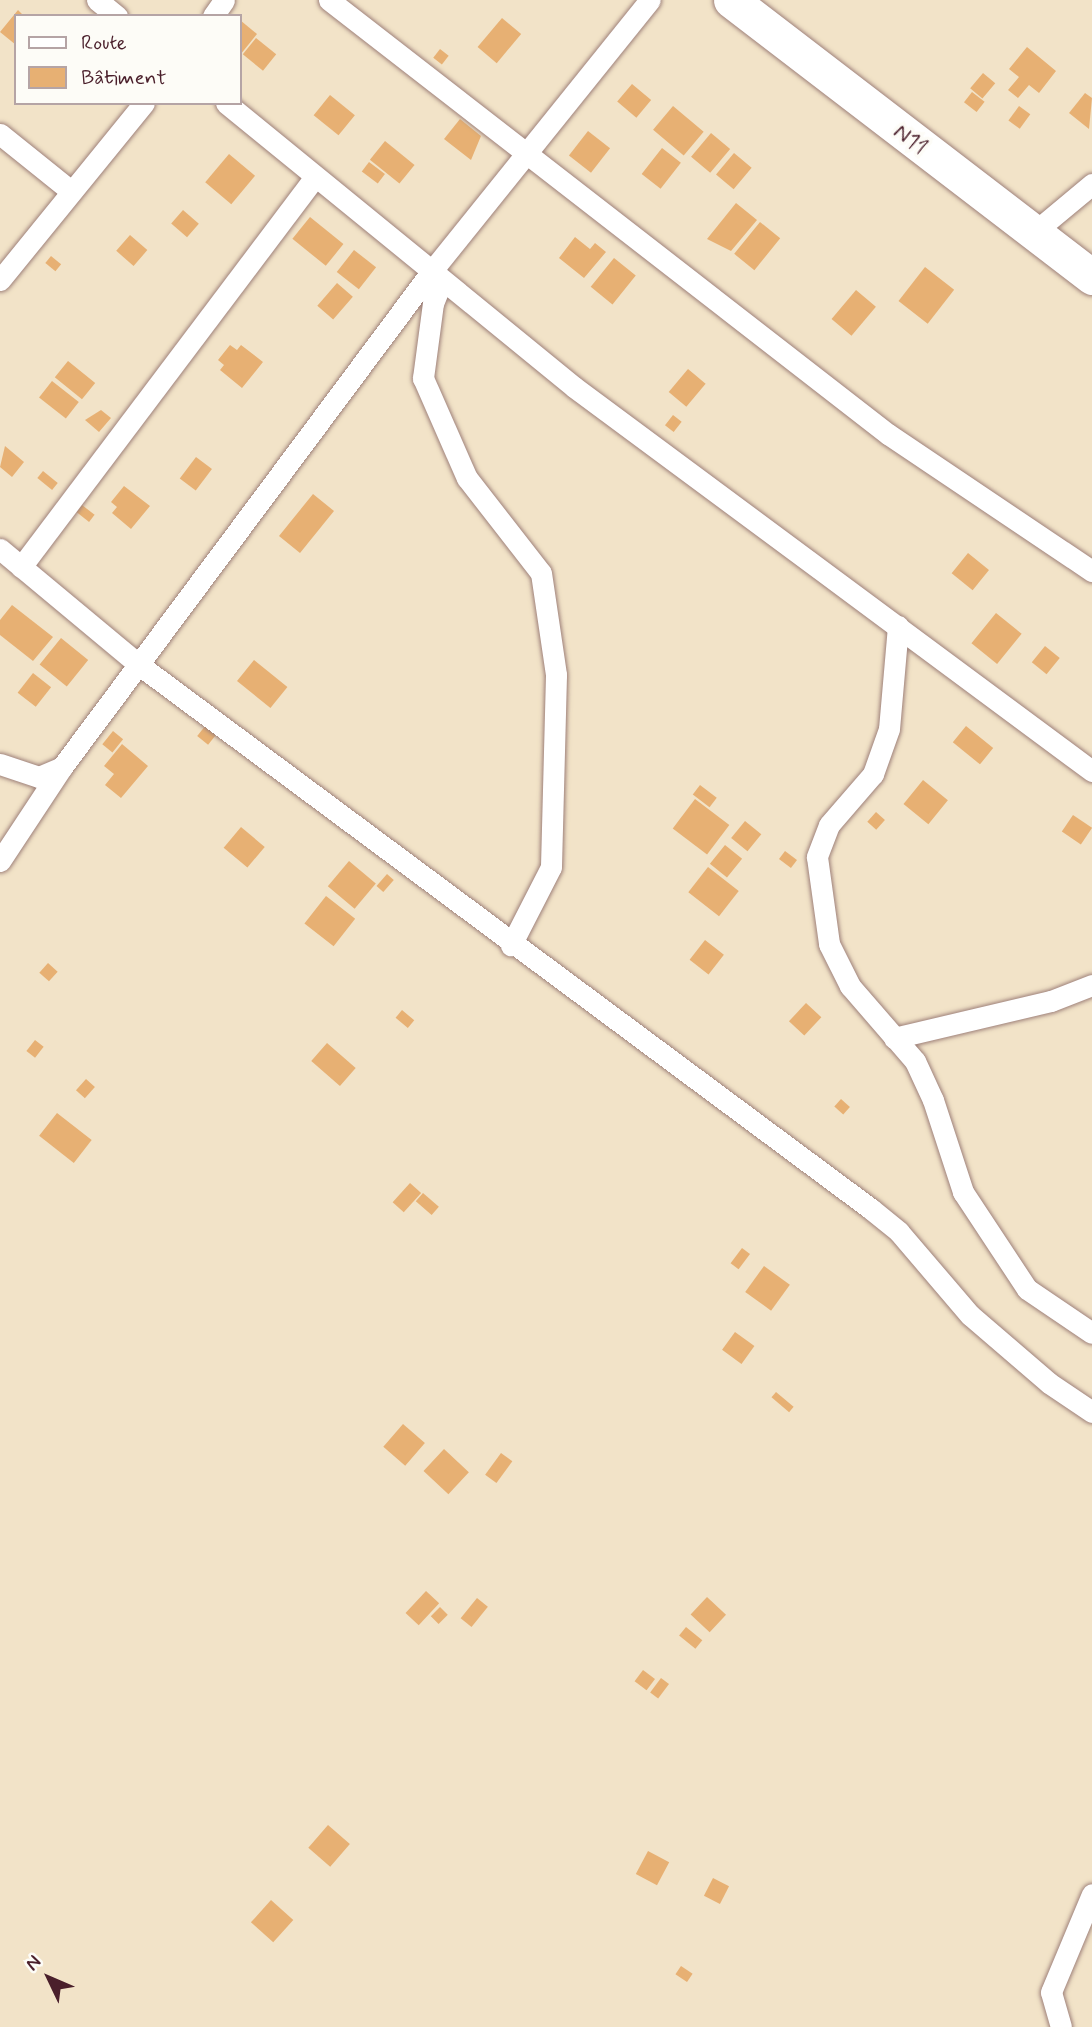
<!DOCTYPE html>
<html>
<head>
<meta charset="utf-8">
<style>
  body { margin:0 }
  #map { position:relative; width:1092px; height:2027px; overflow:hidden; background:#f2e3c8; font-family:Mynerve,sans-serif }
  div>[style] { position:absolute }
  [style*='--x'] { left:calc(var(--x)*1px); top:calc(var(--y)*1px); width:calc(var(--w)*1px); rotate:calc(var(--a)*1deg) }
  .building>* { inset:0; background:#e7b073; transform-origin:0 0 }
  .roads { filter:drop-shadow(0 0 2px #9e817a) drop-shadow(0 0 2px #9e817a) }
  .minor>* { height:21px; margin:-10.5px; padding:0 10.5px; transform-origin:10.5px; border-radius:10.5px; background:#fff }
  .primary>* { height:35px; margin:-17.5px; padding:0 17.5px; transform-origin:17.5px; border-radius:17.5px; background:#fff }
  span { translate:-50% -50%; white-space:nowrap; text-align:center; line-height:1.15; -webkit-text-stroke:7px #fdfcf7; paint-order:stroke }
  .street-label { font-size:23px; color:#4a1f2b }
  .legend { position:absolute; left:14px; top:14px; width:228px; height:91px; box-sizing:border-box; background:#fdfcf7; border:2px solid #b5a4a5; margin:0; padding:9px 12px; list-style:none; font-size:21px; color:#4a1f2b }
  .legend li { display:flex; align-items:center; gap:14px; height:35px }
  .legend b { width:35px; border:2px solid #b5a4a5 }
  .north { position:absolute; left:14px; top:1943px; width:70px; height:70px; -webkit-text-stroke:5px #fdfcf7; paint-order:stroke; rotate:314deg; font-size:19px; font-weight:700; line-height:28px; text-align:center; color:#4a1f2b }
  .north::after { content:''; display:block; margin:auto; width:24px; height:32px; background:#4a1f2b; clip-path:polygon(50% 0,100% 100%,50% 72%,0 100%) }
</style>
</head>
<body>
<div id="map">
  <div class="building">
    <div style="clip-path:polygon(18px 10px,24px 16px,16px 16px,16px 45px,0 32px)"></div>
    <div style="left:502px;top:18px;width:25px;height:38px;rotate:40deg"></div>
    <div style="clip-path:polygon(240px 20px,257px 34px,240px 55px)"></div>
    <div style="left:256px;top:38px;width:26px;height:21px;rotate:39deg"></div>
    <div style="clip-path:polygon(1027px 47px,1056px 71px,1039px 93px,1029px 85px,1018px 98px,1008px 90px,1019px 77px,1009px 69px)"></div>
    <div style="left:440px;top:49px;width:11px;height:11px;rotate:38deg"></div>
    <div style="left:983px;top:73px;width:16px;height:20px;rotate:40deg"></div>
    <div style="left:632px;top:84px;width:25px;height:23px;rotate:40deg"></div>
    <div style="left:972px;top:92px;width:16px;height:13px;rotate:38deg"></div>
    <div style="clip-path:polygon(1085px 93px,1092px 98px,1089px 129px,1069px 113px)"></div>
    <div style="left:330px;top:95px;width:32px;height:26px;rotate:39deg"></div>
    <div style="left:673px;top:106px;width:40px;height:31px;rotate:40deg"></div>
    <div style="left:1019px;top:106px;width:14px;height:18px;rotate:36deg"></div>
    <div style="clip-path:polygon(460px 119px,481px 136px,471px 160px,444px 139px)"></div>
    <div style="left:588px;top:131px;width:28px;height:31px;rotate:38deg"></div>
    <div style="left:711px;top:133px;width:25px;height:31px;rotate:40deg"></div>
    <div style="left:385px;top:141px;width:38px;height:24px;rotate:39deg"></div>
    <div style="left:662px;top:148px;width:24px;height:33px;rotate:38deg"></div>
    <div style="left:734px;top:153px;width:23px;height:28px;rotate:40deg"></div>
    <div style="left:229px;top:154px;width:34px;height:37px;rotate:40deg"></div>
    <div style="left:369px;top:162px;width:20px;height:12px;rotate:37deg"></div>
    <div style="clip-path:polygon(736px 203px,757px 220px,731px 251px,707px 239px)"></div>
    <div style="left:183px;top:210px;width:21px;height:18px;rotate:41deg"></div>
    <div style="left:310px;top:217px;width:43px;height:28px;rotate:39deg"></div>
    <div style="left:760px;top:222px;width:26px;height:41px;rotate:39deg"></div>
    <div style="left:130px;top:235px;width:23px;height:21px;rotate:41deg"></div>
    <div style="clip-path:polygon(575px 237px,590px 249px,595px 243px,606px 252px,584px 278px,559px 258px)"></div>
    <div style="left:354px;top:250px;width:28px;height:28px;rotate:38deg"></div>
    <div style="left:51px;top:256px;width:13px;height:9px;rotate:39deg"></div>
    <div style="left:614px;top:258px;width:28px;height:37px;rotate:39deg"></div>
    <div style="left:925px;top:267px;width:37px;height:43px;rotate:38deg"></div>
    <div style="left:337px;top:283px;width:21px;height:30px;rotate:41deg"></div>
    <div style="left:856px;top:290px;width:26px;height:38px;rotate:40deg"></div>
    <div style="clip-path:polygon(230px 345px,237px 350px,241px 345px,263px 362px,242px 388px,220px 370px,224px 365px,218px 360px)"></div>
    <div style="left:68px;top:361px;width:35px;height:21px;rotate:39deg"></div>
    <div style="left:688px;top:369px;width:23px;height:30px;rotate:40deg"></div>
    <div style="left:52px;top:381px;width:34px;height:21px;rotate:38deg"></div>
    <div style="clip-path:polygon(101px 410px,111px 418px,99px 432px,85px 420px)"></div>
    <div style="left:673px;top:415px;width:11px;height:13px;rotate:38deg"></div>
    <div style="clip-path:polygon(5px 446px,24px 462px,12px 477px,0 467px)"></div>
    <div style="left:196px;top:457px;width:20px;height:27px;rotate:37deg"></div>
    <div style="left:43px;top:471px;width:19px;height:9px;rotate:39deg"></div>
    <div style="clip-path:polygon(124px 486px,150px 506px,131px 529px,112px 513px,117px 507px,111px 502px)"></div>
    <div style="left:313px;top:494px;width:27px;height:54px;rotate:39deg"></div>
    <div style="left:82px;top:505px;width:16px;height:9px;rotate:38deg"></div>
    <div style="left:968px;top:553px;width:27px;height:26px;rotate:39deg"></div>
    <div style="clip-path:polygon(12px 605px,53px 637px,33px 661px,0 635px,0 620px)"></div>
    <div style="left:996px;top:613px;width:33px;height:39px;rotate:39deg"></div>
    <div style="left:61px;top:638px;width:35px;height:34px;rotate:39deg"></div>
    <div style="left:1045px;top:646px;width:19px;height:21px;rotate:39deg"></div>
    <div style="left:254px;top:660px;width:43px;height:27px;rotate:39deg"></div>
    <div style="left:33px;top:673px;width:23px;height:25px;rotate:38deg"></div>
    <div style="left:206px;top:725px;width:14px;height:14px;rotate:39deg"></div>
    <div style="left:966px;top:726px;width:35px;height:21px;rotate:39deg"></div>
    <div style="left:113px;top:731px;width:13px;height:17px;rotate:39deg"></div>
    <div style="clip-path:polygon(122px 744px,148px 766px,121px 798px,105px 785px,114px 774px,104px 766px)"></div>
    <div style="left:923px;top:780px;width:32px;height:31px;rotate:39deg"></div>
    <div style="left:700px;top:785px;width:21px;height:12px;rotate:37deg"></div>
    <div style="left:695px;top:799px;width:43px;height:37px;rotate:37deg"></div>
    <div style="left:876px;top:812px;width:12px;height:13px;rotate:42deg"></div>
    <div style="left:1073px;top:815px;width:23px;height:20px;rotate:34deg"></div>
    <div style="left:745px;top:821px;width:21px;height:22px;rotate:39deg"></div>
    <div style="left:241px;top:827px;width:31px;height:27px;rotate:40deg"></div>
    <div style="left:725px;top:845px;width:22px;height:24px;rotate:39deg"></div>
    <div style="left:785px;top:851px;width:15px;height:10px;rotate:37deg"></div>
    <div style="left:349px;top:861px;width:35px;height:33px;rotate:40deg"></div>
    <div style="left:708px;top:867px;width:39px;height:32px;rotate:38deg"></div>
    <div style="left:387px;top:874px;width:9px;height:16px;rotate:41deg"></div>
    <div style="left:326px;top:896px;width:37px;height:35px;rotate:38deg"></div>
    <div style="left:705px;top:940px;width:24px;height:25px;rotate:38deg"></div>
    <div style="left:48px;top:963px;width:13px;height:13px;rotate:42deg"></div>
    <div style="left:806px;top:1003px;width:21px;height:25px;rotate:43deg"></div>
    <div style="left:402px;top:1010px;width:16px;height:10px;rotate:40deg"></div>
    <div style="left:35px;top:1040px;width:11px;height:14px;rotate:38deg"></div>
    <div style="left:327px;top:1043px;width:38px;height:24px;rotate:41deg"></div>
    <div style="left:86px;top:1079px;width:12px;height:15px;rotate:42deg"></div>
    <div style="left:841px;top:1099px;width:12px;height:10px;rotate:42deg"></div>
    <div style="left:57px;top:1113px;width:44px;height:29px;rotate:38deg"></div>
    <div style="left:410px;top:1183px;width:15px;height:26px;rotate:42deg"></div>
    <div style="left:423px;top:1193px;width:21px;height:11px;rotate:41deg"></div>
    <div style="left:742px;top:1248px;width:10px;height:19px;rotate:37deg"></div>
    <div style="left:764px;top:1266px;width:32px;height:32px;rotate:36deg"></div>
    <div style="left:735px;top:1332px;width:24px;height:22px;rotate:36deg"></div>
    <div style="left:776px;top:1392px;width:23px;height:7px;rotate:40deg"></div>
    <div style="left:403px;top:1424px;width:29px;height:30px;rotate:41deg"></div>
    <div style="left:444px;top:1449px;width:34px;height:30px;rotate:43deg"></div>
    <div style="left:501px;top:1453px;width:14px;height:27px;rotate:36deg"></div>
    <div style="left:426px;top:1591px;width:18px;height:30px;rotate:43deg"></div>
    <div style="left:707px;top:1597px;width:26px;height:24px;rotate:43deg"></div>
    <div style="left:477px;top:1598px;width:14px;height:26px;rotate:39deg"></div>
    <div style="left:440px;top:1607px;width:11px;height:13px;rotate:45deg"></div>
    <div style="left:686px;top:1627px;width:21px;height:11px;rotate:39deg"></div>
    <div style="left:643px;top:1670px;width:15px;height:14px;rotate:37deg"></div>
    <div style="left:661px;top:1678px;width:10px;height:18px;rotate:37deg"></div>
    <div style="left:328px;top:1825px;width:29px;height:30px;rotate:41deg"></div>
    <div style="left:648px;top:1851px;width:24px;height:26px;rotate:28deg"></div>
    <div style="left:713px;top:1878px;width:18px;height:20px;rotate:27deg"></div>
    <div style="left:271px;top:1900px;width:30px;height:30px;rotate:42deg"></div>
    <div style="left:681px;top:1966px;width:14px;height:10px;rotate:34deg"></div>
  </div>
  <div class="roads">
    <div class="minor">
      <div style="--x:97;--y:0;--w:26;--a:39"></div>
      <div style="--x:329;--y:0;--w:708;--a:37.83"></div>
      <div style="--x:888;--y:434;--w:246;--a:33.9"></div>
      <div style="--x:213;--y:16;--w:19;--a:-55"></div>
      <div style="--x:226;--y:103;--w:449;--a:39.2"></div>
      <div style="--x:574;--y:387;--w:645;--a:36.55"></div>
      <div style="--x:0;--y:134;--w:91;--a:38.8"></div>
      <div style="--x:1032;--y:234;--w:78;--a:-39.8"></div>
      <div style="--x:0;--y:280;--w:228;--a:-50.9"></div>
      <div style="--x:442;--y:281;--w:24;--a:112"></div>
      <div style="--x:433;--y:303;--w:76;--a:97.6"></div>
      <div style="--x:423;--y:378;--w:109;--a:66.3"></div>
      <div style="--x:467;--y:478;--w:120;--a:52.1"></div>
      <div style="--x:541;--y:573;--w:103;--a:81.6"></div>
      <div style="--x:556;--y:675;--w:192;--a:91.5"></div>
      <div style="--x:551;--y:867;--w:88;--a:117.1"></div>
      <div style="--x:0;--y:549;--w:180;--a:39.8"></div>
      <div style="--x:138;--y:664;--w:913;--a:36.63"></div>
      <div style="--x:871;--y:1209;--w:36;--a:39"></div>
      <div style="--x:899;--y:1232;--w:109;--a:49.5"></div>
      <div style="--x:970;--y:1315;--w:104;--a:40.7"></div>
      <div style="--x:1049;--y:1383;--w:52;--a:34"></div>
      <div style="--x:21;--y:567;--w:488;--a:-53"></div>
      <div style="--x:898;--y:626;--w:103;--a:95"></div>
      <div style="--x:889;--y:729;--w:48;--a:109.6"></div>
      <div style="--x:873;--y:774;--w:67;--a:130.8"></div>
      <div style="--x:829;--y:825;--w:34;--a:111"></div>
      <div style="--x:817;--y:857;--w:88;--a:82.1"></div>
      <div style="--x:829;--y:944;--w:47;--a:63.4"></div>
      <div style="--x:850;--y:986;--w:99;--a:49.1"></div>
      <div style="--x:915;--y:1061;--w:43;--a:65.2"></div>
      <div style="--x:933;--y:1100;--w:97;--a:71.9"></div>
      <div style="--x:963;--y:1192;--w:116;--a:56.6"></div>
      <div style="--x:1027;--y:1289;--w:78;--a:34.1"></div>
      <div style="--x:0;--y:764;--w:41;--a:18.4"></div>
      <div style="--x:39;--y:777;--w:25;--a:-23"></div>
      <div style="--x:0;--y:861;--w:113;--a:-56.6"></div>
      <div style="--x:62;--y:767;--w:617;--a:-53.3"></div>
      <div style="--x:431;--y:272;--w:349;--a:-51.2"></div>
      <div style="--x:894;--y:1038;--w:161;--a:-13.3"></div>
      <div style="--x:1051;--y:1001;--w:44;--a:-21.3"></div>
      <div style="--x:1061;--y:2027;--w:36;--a:-106"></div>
      <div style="--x:1051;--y:1992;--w:106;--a:-67.3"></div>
    </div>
    <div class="primary">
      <div style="--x:731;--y:0;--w:455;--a:37.5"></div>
    </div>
  </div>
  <div class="street-label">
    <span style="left:910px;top:140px;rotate:38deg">N11</span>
  </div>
  <ul class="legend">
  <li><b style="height:9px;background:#fff"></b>Route</li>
  <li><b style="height:19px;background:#e7b073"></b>Bâtiment</li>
  </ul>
  <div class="north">N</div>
</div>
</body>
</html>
